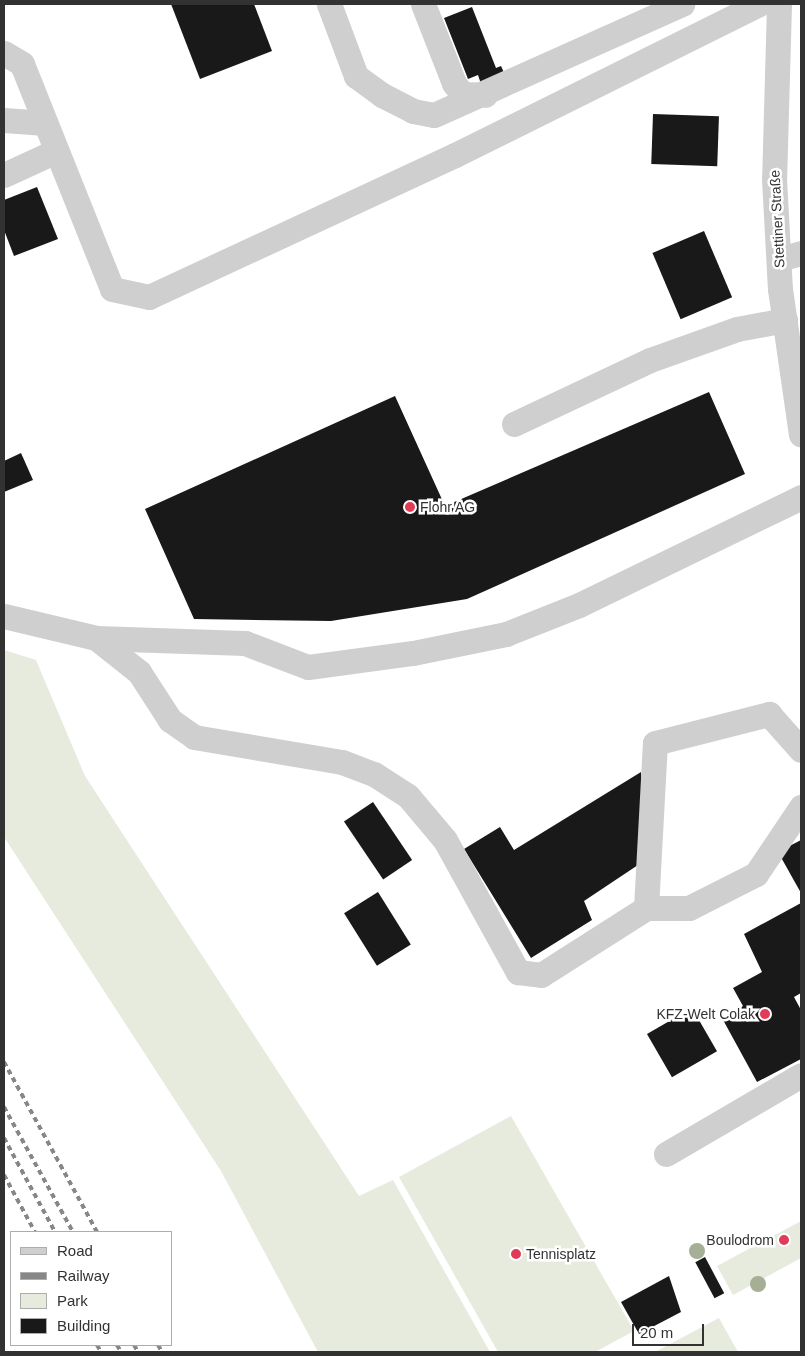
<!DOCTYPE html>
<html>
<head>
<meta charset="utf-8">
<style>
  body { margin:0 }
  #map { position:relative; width:805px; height:1356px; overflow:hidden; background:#fff; font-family:Arial,sans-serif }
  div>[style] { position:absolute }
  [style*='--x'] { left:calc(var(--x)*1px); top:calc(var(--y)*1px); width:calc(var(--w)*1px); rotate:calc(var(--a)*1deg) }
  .green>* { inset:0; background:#e6ebde }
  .building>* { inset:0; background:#191919; transform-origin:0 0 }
  .minor>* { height:25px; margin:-12.5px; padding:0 12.5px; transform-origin:12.5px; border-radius:12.5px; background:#cfcfcf }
  .rail>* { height:4px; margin-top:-2px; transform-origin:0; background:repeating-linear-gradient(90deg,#878787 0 5px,transparent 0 9px) }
  .trees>* { width:16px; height:16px; margin:-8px; border-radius:50%; background:#a4af95 }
  .dots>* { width:14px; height:14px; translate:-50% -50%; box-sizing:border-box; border:2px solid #fff; border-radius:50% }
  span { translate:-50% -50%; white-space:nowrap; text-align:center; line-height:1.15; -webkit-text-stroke:5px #fff; paint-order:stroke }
  .street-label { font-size:14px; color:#323232 }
  .poi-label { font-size:14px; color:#323232 }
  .left { translate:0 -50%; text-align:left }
  .right { translate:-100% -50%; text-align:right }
  .frame { position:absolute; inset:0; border:5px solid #323232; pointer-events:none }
  .legend { position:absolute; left:10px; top:1231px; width:162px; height:115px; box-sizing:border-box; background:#fff; border:1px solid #adadad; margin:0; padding:6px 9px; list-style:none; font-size:15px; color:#323232 }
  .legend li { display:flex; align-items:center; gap:10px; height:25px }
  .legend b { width:25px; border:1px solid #adadad }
  .scale { position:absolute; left:632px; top:1324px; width:72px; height:22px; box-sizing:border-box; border:2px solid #323232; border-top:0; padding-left:6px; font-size:15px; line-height:18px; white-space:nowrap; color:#323232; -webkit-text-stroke:4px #fff; paint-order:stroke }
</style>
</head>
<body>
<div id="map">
  <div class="green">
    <div style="clip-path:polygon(4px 650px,36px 660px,85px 776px,359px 1196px,393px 1180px,490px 1352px,318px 1352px,221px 1171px,4px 837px)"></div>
    <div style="clip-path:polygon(511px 1116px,634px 1331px,595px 1352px,498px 1352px,399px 1177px)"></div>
    <div style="clip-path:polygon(801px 1221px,801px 1258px,733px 1295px,717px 1266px)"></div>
    <div style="clip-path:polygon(719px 1318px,738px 1352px,655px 1352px)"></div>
  </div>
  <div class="building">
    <div style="clip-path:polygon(171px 4px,254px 4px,272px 51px,200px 79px)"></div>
    <div style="clip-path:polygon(472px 7px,496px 68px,501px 66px,506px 77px,482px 87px,478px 75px,468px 79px,444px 18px)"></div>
    <div style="left:653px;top:114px;width:66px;height:50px;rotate:2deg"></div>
    <div style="clip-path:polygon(37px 187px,58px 239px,14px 256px,4px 230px,4px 200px)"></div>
    <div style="left:704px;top:231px;width:72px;height:56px;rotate:67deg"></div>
    <div style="clip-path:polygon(709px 392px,745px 474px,467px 599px,331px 621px,194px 619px,145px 509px,395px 396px,445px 506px)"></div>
    <div style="clip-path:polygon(21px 453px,33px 480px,4px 492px,4px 461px)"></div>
    <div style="clip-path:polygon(641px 772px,647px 859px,584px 901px,592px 920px,531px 958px,464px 849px,500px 827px,514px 850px)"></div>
    <div style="left:373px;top:802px;width:70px;height:35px;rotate:56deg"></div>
    <div style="clip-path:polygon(801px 840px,801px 893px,778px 852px)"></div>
    <div style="left:378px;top:892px;width:62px;height:40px;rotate:58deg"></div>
    <div style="clip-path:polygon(801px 903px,801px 993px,794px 997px,801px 1010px,801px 1059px,757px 1082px,722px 1018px,743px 1006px,733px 988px,762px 972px,744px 934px)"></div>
    <div style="left:692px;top:1008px;width:50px;height:52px;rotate:60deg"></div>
    <div style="left:705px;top:1257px;width:41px;height:11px;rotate:62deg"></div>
    <div style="clip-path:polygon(669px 1276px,681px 1312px,639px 1334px,621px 1302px)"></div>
  </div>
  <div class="minor">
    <div style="--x:329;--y:4;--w:77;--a:69.4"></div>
    <div style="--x:356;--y:76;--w:32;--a:36"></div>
    <div style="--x:382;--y:95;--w:35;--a:27"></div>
    <div style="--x:413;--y:111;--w:21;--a:11"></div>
    <div style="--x:434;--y:115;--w:272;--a:-24.1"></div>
    <div style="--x:423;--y:4;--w:85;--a:68.6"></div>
    <div style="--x:454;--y:83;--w:14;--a:54"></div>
    <div style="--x:462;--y:94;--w:23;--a:2"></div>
    <div style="--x:779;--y:4;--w:175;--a:91.6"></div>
    <div style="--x:774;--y:179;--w:110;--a:86.9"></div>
    <div style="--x:780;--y:289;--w:147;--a:81.8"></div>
    <div style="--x:4;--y:53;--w:21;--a:31"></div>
    <div style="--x:22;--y:64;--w:242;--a:68.2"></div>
    <div style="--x:112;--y:289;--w:38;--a:12"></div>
    <div style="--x:149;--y:297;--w:337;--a:-24.9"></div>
    <div style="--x:455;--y:155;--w:339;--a:-26.4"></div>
    <div style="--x:4;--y:120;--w:41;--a:4.2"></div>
    <div style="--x:4;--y:175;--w:57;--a:-24.8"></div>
    <div style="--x:779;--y:259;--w:23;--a:-15"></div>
    <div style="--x:514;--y:424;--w:150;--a:-25.2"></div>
    <div style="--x:650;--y:360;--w:92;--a:-19.6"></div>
    <div style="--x:737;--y:329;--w:49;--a:-10.6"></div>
    <div style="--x:4;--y:616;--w:95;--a:13.4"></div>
    <div style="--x:96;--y:638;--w:55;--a:38.3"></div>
    <div style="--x:139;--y:672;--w:57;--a:57.1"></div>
    <div style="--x:170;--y:720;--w:29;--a:35"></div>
    <div style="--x:194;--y:737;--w:150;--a:9.6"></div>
    <div style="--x:342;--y:762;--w:34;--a:21"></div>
    <div style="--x:374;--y:774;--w:40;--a:32.9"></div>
    <div style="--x:408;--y:796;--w:57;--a:49.9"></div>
    <div style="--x:445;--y:840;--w:151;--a:61.1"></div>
    <div style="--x:518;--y:972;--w:23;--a:7"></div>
    <div style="--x:541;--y:975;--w:125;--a:-32.5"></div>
    <div style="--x:646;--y:908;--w:43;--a:0"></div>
    <div style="--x:689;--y:908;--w:75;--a:-26.9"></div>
    <div style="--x:756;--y:874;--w:81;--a:-56.1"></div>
    <div style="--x:96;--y:638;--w:149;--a:1.9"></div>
    <div style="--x:245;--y:643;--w:67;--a:20.9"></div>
    <div style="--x:308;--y:667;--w:106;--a:-7.6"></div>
    <div style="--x:413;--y:653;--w:95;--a:-11.5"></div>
    <div style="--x:506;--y:634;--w:79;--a:-21.7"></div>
    <div style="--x:579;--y:605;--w:247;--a:-25.9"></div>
    <div style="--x:646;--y:908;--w:165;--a:-86.9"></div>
    <div style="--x:655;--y:743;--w:118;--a:-14.3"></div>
    <div style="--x:769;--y:714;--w:48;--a:48.4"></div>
    <div style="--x:666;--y:1154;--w:156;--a:-30.3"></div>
  </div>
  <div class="rail">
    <div style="--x:4;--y:1062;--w:194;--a:61.3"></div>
    <div style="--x:4;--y:1107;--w:143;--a:61.1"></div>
    <div style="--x:4;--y:1138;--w:107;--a:61.5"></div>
    <div style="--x:4;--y:1175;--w:65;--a:61.5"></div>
    <div style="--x:97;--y:1345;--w:8;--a:60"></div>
    <div style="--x:117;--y:1345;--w:8;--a:60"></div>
    <div style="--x:134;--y:1345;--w:8;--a:60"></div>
    <div style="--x:158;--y:1345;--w:8;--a:60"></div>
  </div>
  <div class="trees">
    <div style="left:697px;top:1251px"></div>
    <div style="left:758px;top:1284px"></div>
  </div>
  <div class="dots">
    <div style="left:410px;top:507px;background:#e03c58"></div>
    <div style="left:765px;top:1014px;background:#e03c58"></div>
    <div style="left:784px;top:1240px;background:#e03c58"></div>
    <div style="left:516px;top:1254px;background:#e03c58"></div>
  </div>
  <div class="street-label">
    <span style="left:777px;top:219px;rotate:-93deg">Stettiner Straße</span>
  </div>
  <div class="poi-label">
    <span class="left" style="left:420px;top:507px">Flohr AG</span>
    <span class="right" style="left:755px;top:1014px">KFZ-Welt Colak</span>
    <span class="right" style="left:774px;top:1240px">Boulodrom</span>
    <span class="left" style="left:526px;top:1254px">Tennisplatz</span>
  </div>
  <div class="frame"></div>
  <ul class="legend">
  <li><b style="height:6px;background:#cfcfcf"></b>Road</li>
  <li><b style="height:6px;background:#878787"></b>Railway</li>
  <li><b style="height:14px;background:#e6ebde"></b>Park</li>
  <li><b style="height:14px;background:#191919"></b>Building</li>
  </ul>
  <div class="scale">20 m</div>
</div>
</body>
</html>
